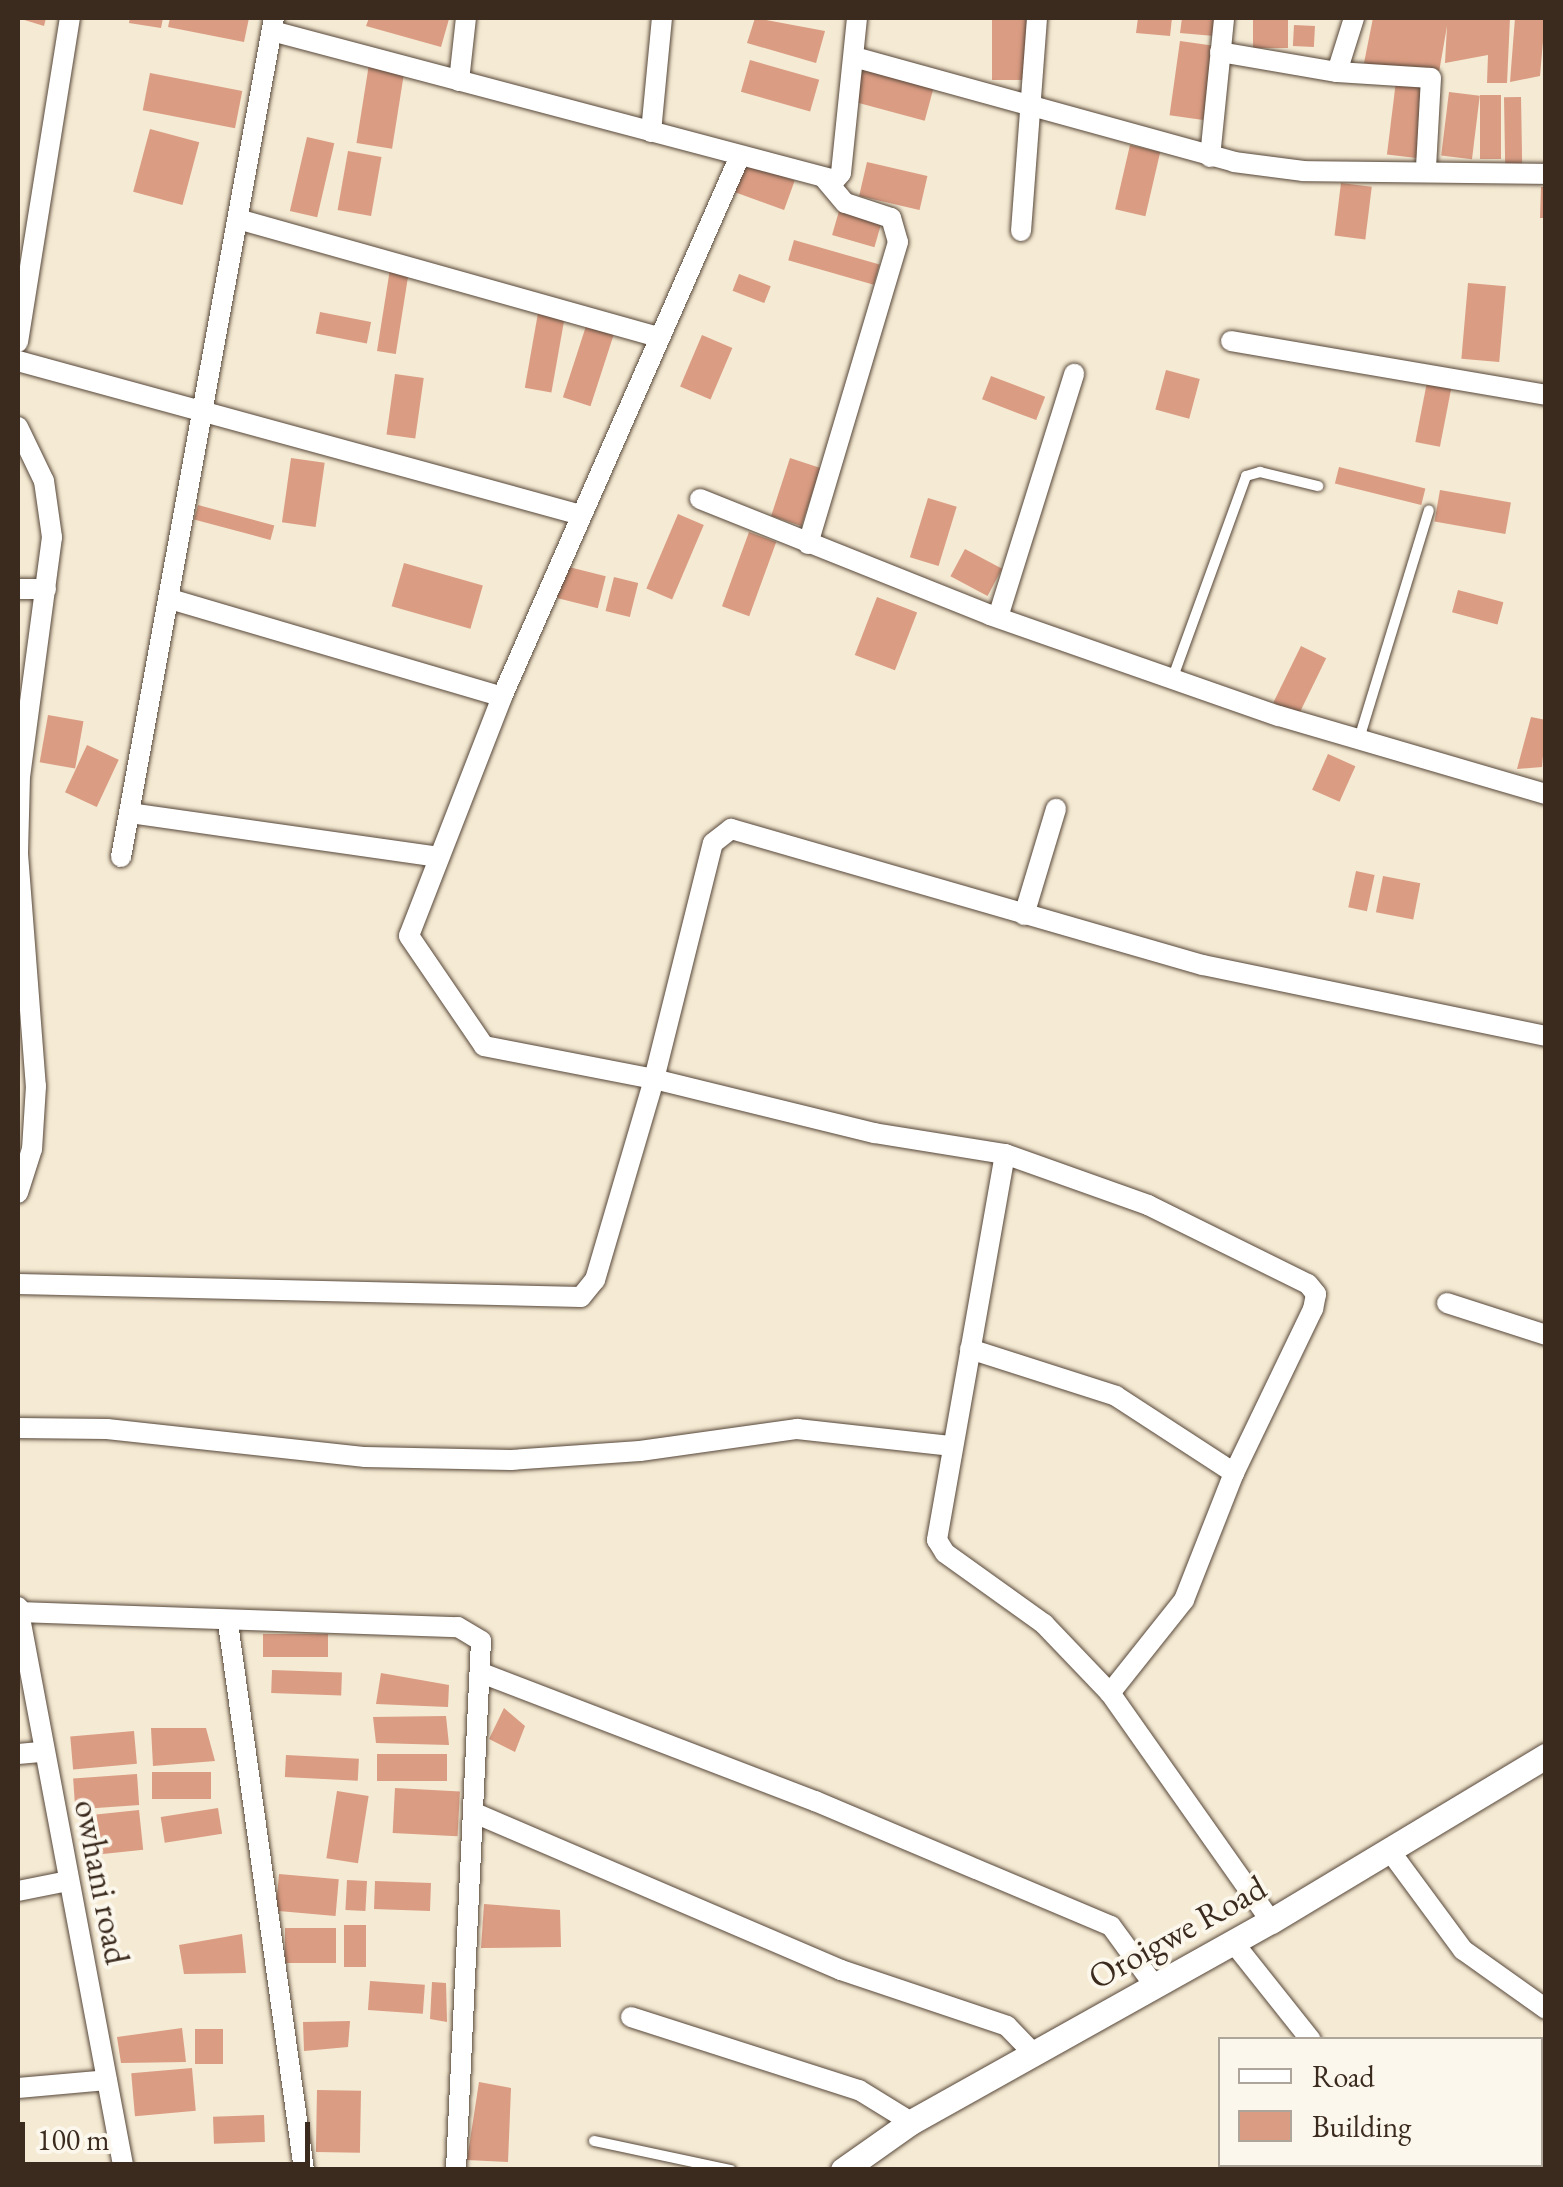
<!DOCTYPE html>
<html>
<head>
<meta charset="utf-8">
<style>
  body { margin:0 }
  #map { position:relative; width:1563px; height:2187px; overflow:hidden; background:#f5ead3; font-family:"EB Garamond",serif }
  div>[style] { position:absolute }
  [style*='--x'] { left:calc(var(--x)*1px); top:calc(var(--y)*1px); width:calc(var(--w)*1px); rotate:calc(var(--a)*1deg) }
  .building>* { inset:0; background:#da9c83; transform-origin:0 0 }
  .roads { filter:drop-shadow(0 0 2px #574739) drop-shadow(0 0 2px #574739) }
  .service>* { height:10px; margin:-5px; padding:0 5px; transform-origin:5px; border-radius:5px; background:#fff }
  .minor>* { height:20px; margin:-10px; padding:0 10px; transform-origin:10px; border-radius:10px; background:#fff }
  .tertiary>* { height:25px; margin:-12.5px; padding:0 12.5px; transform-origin:12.5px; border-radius:12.5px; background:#fff }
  span { translate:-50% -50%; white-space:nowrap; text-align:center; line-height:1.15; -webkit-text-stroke:8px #fbf7ec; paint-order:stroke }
  .street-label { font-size:35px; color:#3b2a1e }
  .frame { position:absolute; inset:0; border:20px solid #3b2a1e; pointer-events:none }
  .legend { position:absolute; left:1218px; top:2037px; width:325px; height:130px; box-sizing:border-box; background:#fbf7ec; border:2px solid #aea59a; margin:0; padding:12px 18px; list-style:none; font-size:30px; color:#3b2a1e }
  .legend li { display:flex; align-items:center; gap:20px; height:50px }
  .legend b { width:50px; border:2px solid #aea59a }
  .scale { position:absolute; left:20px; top:2122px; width:290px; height:45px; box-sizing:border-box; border:5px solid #3b2a1e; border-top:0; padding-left:12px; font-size:30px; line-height:35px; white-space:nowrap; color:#3b2a1e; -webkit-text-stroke:8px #fbf7ec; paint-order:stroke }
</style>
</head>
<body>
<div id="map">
  <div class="building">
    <div style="clip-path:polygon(18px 18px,46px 18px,44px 26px)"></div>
    <div style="clip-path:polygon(130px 18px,163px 18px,161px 28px,129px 23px)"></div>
    <div style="clip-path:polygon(170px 18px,249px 18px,244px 42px,168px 27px)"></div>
    <div style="clip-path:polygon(369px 18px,442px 18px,449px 19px,441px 47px,366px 26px)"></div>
    <div style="clip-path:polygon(755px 18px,825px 31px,816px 63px,747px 43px)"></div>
    <div style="left:992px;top:18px;width:36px;height:62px"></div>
    <div style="clip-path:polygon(1138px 18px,1172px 18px,1170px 36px,1136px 33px)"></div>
    <div style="clip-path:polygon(1182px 18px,1216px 18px,1214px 36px,1180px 33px)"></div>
    <div style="left:1253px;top:18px;width:35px;height:30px"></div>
    <div style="clip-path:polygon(1373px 18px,1510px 18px,1507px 83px,1487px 83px,1488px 55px,1445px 63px,1447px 26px,1438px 78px,1364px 63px)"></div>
    <div style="clip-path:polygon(1515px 18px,1545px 18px,1540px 76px,1510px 82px)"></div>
    <div style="left:1294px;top:25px;width:21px;height:21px;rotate:3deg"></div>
    <div style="left:1180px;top:41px;width:34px;height:75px;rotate:8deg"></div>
    <div style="left:750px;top:60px;width:72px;height:33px;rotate:16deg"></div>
    <div style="left:369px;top:64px;width:36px;height:80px;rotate:9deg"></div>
    <div style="left:863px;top:69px;width:73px;height:34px;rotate:15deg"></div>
    <div style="left:150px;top:73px;width:94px;height:38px;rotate:11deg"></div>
    <div style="left:1396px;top:81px;width:34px;height:74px;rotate:7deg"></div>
    <div style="left:1449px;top:92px;width:31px;height:64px;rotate:7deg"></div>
    <div style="left:1501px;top:95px;width:64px;height:21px;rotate:90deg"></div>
    <div style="left:1521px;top:97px;width:67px;height:17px;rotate:89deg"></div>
    <div style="left:150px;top:129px;width:51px;height:65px;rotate:15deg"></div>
    <div style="left:307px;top:137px;width:28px;height:76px;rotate:13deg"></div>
    <div style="left:1130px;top:145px;width:31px;height:66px;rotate:13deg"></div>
    <div style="left:348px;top:151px;width:34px;height:60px;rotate:10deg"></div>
    <div style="left:743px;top:162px;width:55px;height:31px;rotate:20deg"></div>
    <div style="left:867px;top:162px;width:62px;height:35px;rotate:13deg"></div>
    <div style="left:1341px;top:183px;width:31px;height:53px;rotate:7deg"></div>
    <div style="clip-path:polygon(1541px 187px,1546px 187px,1546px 218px,1540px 218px)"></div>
    <div style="left:839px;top:211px;width:44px;height:25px;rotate:16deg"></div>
    <div style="left:794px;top:240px;width:89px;height:21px;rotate:16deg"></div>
    <div style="left:390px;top:269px;width:19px;height:83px;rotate:9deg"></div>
    <div style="left:739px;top:274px;width:34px;height:18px;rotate:21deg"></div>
    <div style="left:1468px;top:283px;width:38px;height:76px;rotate:5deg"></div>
    <div style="left:320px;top:312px;width:52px;height:22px;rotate:11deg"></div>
    <div style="left:538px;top:313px;width:27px;height:76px;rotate:10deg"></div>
    <div style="left:587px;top:323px;width:29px;height:78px;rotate:18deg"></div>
    <div style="left:702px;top:335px;width:33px;height:56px;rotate:23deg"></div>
    <div style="left:1166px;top:370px;width:35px;height:41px;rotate:15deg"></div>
    <div style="left:395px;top:374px;width:29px;height:61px;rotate:8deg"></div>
    <div style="left:991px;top:376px;width:58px;height:25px;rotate:21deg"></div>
    <div style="left:1427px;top:382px;width:25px;height:61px;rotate:11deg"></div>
    <div style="left:291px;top:458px;width:34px;height:65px;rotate:8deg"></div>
    <div style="left:790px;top:458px;width:32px;height:61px;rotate:18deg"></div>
    <div style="left:1339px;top:467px;width:89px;height:17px;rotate:14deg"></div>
    <div style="left:1440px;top:490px;width:72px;height:32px;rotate:10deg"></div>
    <div style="left:928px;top:498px;width:30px;height:62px;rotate:17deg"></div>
    <div style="left:198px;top:505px;width:79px;height:15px;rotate:15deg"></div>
    <div style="left:678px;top:514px;width:28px;height:81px;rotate:23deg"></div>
    <div style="left:749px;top:532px;width:29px;height:79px;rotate:20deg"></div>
    <div style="left:965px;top:549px;width:42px;height:31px;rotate:28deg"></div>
    <div style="left:404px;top:563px;width:82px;height:45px;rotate:16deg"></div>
    <div style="left:565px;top:566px;width:42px;height:33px;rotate:14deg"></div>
    <div style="left:614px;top:577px;width:25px;height:35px;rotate:14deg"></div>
    <div style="left:1458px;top:590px;width:47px;height:23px;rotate:15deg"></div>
    <div style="left:877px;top:597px;width:43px;height:62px;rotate:21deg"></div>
    <div style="left:1301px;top:646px;width:28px;height:63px;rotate:26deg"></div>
    <div style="left:48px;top:715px;width:36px;height:48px;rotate:10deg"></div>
    <div style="clip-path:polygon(1531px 717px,1546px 720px,1542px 767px,1517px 769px)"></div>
    <div style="left:87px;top:745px;width:35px;height:52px;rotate:25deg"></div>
    <div style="left:1328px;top:754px;width:30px;height:39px;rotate:24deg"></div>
    <div style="left:1356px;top:871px;width:19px;height:37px;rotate:12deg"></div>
    <div style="left:1383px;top:876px;width:38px;height:37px;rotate:11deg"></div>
    <div style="left:263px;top:1634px;width:65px;height:23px"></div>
    <div style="left:272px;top:1670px;width:70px;height:23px;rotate:2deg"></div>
    <div style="clip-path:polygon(381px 1673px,449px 1685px,448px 1707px,376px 1704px)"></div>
    <div style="clip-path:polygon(504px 1708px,525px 1726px,515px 1752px,489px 1739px)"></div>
    <div style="clip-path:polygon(446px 1716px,449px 1745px,376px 1743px,373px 1717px)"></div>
    <div style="clip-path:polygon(151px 1728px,206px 1728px,215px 1761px,153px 1766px)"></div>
    <div style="left:134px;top:1731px;width:33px;height:64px;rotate:85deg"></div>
    <div style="left:377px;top:1754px;width:70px;height:27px"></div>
    <div style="left:286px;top:1755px;width:73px;height:22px;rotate:3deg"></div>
    <div style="left:211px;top:1772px;width:27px;height:59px;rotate:90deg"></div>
    <div style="left:137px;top:1774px;width:31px;height:64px;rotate:86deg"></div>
    <div style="left:395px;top:1788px;width:65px;height:45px;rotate:3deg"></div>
    <div style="left:337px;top:1791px;width:32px;height:68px;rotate:9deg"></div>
    <div style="left:218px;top:1808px;width:26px;height:58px;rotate:81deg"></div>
    <div style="left:139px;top:1810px;width:40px;height:43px;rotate:84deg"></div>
    <div style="left:279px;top:1874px;width:60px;height:37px;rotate:5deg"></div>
    <div style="left:347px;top:1880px;width:20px;height:30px;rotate:3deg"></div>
    <div style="left:375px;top:1881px;width:56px;height:28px;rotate:2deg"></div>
    <div style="clip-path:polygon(484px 1904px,560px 1910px,561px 1947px,481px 1948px)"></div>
    <div style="left:344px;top:1925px;width:22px;height:42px"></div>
    <div style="left:336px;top:1928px;width:35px;height:51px;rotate:90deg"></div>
    <div style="clip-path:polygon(242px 1934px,246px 1973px,184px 1974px,179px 1945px)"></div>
    <div style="left:370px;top:1981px;width:55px;height:29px;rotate:4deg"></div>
    <div style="clip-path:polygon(432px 1982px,446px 1983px,447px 2022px,430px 2019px)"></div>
    <div style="clip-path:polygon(350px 2021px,348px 2047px,304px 2051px,303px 2022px)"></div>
    <div style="clip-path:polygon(182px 2028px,186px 2062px,121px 2063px,117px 2037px)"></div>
    <div style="left:195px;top:2029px;width:28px;height:35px"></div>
    <div style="left:192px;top:2068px;width:43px;height:61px;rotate:85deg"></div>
    <div style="clip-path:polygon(479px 2082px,511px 2088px,508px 2162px,467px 2160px)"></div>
    <div style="left:317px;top:2090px;width:44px;height:62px;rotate:1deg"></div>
    <div style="left:264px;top:2115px;width:27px;height:51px;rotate:88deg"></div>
    <div style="clip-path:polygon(160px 2164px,209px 2165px,209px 2170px,160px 2170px)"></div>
  </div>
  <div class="roads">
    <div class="service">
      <div style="--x:1173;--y:677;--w:214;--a:-70"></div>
      <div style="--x:1246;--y:476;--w:15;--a:-16"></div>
      <div style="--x:1260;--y:472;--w:60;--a:13.6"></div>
      <div style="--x:1359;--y:739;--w:239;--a:-73"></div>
      <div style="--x:594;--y:2141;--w:140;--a:12"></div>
    </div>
    <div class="minor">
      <div style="--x:272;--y:31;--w:582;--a:14.82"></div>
      <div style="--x:835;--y:180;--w:9;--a:-49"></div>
      <div style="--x:841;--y:173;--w:156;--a:-84.1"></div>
      <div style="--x:1220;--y:52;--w:119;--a:9.7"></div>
      <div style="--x:1337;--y:72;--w:94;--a:3.7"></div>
      <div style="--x:1431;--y:78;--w:90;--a:93.2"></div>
      <div style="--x:854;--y:57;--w:394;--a:15.4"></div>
      <div style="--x:1234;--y:162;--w:70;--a:7.4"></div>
      <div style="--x:1303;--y:171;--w:243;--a:0.7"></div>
      <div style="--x:1337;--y:72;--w:57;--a:-72.5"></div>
      <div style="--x:459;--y:81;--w:63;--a:-83.7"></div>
      <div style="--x:651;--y:132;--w:115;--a:-84.5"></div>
      <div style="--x:1210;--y:157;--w:140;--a:-84.2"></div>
      <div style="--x:739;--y:158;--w:589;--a:113.74"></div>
      <div style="--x:502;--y:697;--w:256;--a:111.3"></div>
      <div style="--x:409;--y:936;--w:133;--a:55.7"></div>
      <div style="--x:484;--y:1046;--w:173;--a:11"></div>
      <div style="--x:654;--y:1079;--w:227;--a:13.8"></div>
      <div style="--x:874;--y:1133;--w:133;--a:9.1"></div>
      <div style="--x:1005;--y:1154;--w:152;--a:19.6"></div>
      <div style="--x:1148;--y:1205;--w:178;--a:26.3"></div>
      <div style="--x:1308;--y:1284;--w:13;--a:51"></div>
      <div style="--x:1316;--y:1294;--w:15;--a:101"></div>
      <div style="--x:1313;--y:1309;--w:182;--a:115.7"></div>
      <div style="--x:1234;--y:1473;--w:136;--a:111.5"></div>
      <div style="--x:1184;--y:1600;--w:119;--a:128.5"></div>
      <div style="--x:238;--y:219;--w:437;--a:15.7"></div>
      <div style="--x:1021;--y:231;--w:214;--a:-85.7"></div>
      <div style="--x:1231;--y:341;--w:320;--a:9.7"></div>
      <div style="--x:18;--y:342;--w:328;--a:-80.9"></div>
      <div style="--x:18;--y:361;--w:584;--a:15.3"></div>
      <div style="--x:18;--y:427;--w:60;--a:64.3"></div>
      <div style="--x:44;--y:481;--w:57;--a:81.9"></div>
      <div style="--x:52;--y:537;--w:241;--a:97.6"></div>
      <div style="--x:20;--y:776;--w:78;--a:91.5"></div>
      <div style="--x:18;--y:854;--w:233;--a:85.6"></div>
      <div style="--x:36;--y:1086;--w:63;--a:93.6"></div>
      <div style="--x:32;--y:1149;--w:46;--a:107.7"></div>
      <div style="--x:700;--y:499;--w:312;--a:21.8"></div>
      <div style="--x:990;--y:615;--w:306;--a:19.3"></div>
      <div style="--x:1279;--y:716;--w:278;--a:16.3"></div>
      <div style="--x:808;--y:544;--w:315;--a:-73.4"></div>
      <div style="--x:898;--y:242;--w:25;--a:-106"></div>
      <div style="--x:891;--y:218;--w:48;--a:-161.9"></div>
      <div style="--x:845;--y:203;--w:33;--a:-130"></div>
      <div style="--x:18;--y:589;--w:28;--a:0"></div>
      <div style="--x:170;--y:599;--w:346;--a:16.4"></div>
      <div style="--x:998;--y:617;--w:255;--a:-72.6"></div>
      <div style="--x:130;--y:813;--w:311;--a:8.1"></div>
      <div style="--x:121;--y:857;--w:853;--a:-79.67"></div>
      <div style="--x:1024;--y:915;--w:111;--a:-73.2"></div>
      <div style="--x:1005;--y:1154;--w:392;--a:100"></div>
      <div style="--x:937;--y:1540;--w:15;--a:58"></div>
      <div style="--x:945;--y:1553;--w:122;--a:35.6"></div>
      <div style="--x:1044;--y:1624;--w:95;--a:46.3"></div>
      <div style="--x:1110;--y:1693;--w:279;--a:54.8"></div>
      <div style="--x:18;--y:1284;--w:563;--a:1.32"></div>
      <div style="--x:581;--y:1297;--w:22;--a:-51"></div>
      <div style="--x:595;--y:1280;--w:209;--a:-73.6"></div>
      <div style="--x:654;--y:1079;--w:243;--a:-76"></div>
      <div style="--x:713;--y:843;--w:23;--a:-38"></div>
      <div style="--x:731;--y:829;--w:491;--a:16.1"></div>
      <div style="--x:1203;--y:965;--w:350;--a:11.7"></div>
      <div style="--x:1447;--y:1303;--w:104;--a:17.9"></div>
      <div style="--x:970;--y:1349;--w:153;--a:17.8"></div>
      <div style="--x:1116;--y:1396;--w:141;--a:33.1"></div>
      <div style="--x:18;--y:1428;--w:89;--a:0.6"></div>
      <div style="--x:107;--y:1429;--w:260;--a:6.2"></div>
      <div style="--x:365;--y:1457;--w:146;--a:1.2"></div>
      <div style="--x:511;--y:1460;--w:129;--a:-4"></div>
      <div style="--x:640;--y:1451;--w:159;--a:-8"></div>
      <div style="--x:797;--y:1429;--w:154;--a:6.3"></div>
      <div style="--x:18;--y:1607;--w:573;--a:79.34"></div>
      <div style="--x:18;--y:1612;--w:440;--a:2"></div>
      <div style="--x:458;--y:1627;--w:27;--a:31"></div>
      <div style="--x:481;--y:1641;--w:530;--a:92.71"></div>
      <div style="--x:228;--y:1623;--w:552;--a:82.09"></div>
      <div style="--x:484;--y:1674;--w:355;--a:21"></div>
      <div style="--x:815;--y:1801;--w:321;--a:22.9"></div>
      <div style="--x:1111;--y:1926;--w:73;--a:53.9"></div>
      <div style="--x:18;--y:1754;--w:25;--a:-5"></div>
      <div style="--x:477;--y:1814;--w:396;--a:23.2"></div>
      <div style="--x:841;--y:1970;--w:175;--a:18.6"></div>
      <div style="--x:1007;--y:2026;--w:37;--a:46"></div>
      <div style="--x:1390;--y:1851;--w:123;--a:53.6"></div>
      <div style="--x:1463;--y:1950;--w:102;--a:35.4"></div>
      <div style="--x:18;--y:1891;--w:51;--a:-11.3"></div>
      <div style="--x:1233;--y:1942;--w:125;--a:51.5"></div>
      <div style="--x:631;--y:2017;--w:239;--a:17.8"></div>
      <div style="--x:859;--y:2090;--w:61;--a:31.6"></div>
      <div style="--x:18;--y:2088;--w:89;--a:-5.1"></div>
      <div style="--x:1403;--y:2164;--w:7;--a:63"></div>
    </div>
    <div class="tertiary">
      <div style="--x:843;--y:2170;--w:83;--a:-35.2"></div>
      <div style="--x:911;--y:2122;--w:412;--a:-29.2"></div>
      <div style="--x:1271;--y:1921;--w:321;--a:-31"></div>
    </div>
  </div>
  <div class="street-label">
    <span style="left:102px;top:1882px;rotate:79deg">owhani road</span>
    <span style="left:1177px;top:1932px;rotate:-29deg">Oroigwe Road</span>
  </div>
  <div class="frame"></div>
  <ul class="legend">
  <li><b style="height:12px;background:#fff"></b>Road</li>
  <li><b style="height:28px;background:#da9c83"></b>Building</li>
  </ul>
  <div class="scale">100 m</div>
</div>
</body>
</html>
